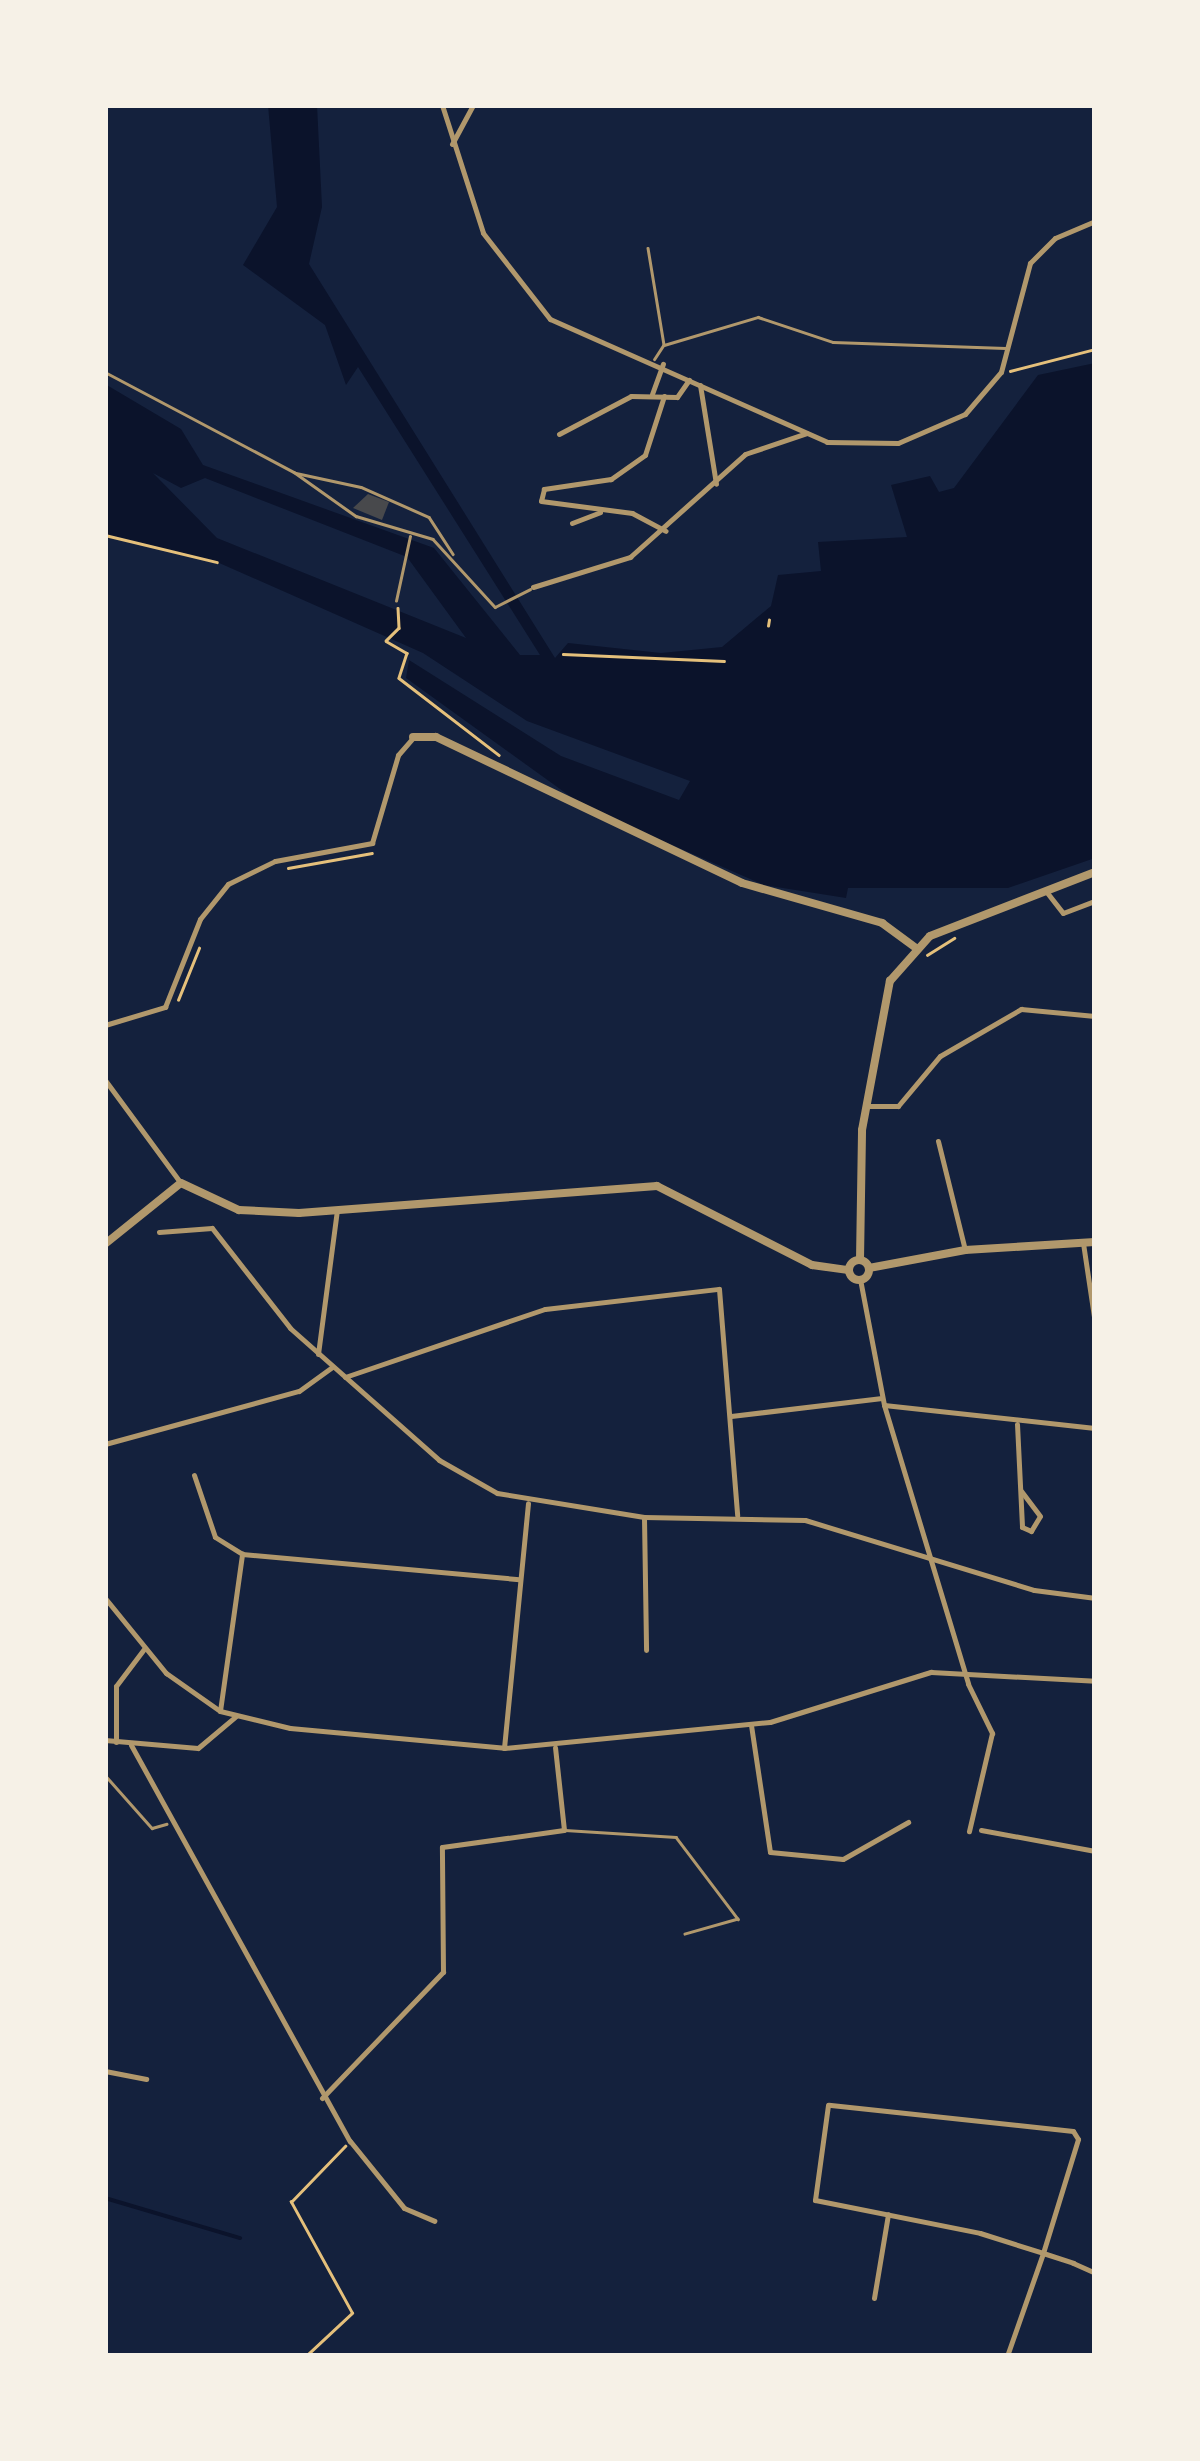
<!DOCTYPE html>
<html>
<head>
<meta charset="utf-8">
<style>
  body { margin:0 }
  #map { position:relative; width:1200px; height:2461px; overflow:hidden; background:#14213d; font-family:"Roboto Condensed",sans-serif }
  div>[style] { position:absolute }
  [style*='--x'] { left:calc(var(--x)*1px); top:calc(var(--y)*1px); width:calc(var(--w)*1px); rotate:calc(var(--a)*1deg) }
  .water>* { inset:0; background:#0b132b }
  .stream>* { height:4px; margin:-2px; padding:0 2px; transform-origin:2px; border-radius:2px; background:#0b132b }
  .building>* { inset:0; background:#48494c }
  .path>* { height:2.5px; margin:-1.25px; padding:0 1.25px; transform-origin:1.25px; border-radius:1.25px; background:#e5c07b }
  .service>* { height:2.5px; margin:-1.25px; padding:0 1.25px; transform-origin:1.25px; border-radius:1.25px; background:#b1986c }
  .minor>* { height:5px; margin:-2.5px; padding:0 2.5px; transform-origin:2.5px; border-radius:2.5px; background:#b1986c }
  .tertiary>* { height:8px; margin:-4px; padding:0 4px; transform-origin:4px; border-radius:4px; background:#b1986c }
  .tertiary>.ring { margin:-4px; padding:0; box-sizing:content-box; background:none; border:8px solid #b1986c; border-radius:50% }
  span { translate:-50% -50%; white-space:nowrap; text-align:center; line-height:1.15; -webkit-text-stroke:10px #f6f1e7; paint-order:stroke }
  .frame { position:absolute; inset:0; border:108px solid #f6f1e7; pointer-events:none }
</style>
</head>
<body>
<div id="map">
  <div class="water">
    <div style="clip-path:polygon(evenodd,268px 105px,317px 105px,322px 207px,309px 264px,555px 658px,568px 643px,661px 653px,722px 647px,771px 606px,778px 575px,821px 571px,818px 542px,907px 537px,891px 485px,930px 476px,939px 492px,954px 488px,1038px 375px,1095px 363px,1095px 858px,1008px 888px,848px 888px,846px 898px,764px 885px,585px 807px,406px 678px,409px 660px,561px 756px,679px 800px,690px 781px,527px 721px,423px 653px,217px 562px,105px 535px,105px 384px,181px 429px,203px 465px,434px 548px,520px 655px,540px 655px,358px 367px,346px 385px,325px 325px,243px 265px,277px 207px,268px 105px,153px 473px,181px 488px,205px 478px,407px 557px,466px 638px,217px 538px,153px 473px)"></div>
  </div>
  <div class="stream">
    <div style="--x:105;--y:2198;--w:141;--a:16.5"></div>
  </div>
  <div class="building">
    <div style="clip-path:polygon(368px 494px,389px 502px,382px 520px,353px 508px)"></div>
  </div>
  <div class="path">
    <div style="--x:1010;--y:371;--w:88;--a:-14.5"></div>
    <div style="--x:105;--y:535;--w:115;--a:13.6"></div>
    <div style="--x:398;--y:608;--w:20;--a:87"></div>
    <div style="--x:399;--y:628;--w:18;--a:135"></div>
    <div style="--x:386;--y:641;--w:24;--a:30"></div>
    <div style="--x:407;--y:653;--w:26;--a:108"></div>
    <div style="--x:399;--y:678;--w:126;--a:37.6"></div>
    <div style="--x:768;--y:626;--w:6;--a:-81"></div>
    <div style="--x:563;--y:654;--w:161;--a:2.5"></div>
    <div style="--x:288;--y:868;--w:85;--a:-10.1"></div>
    <div style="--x:927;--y:955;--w:32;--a:-32"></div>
    <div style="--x:178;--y:1000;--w:56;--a:-68"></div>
    <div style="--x:306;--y:2356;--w:63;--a:-43.1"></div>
    <div style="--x:352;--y:2313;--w:127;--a:-118.8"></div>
    <div style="--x:291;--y:2202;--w:78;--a:-46"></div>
  </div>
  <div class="service">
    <div style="--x:648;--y:248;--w:98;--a:80.6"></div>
    <div style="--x:664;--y:345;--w:17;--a:123"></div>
    <div style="--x:664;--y:345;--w:98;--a:-16.6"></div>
    <div style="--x:758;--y:317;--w:79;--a:18.4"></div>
    <div style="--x:833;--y:342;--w:172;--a:2"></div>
    <div style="--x:105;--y:372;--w:214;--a:27.9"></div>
    <div style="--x:294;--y:472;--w:76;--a:35.4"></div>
    <div style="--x:356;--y:516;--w:80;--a:16.6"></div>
    <div style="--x:433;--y:539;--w:92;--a:47.6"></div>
    <div style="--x:495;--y:607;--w:39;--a:-27"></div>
    <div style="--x:296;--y:473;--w:66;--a:12.2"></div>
    <div style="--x:361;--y:487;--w:74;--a:23.8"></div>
    <div style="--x:429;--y:517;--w:44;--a:57"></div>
    <div style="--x:396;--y:601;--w:66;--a:-77.8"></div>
    <div style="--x:105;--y:1775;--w:71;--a:48.4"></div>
    <div style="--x:152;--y:1828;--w:15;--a:-16"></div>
    <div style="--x:565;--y:1830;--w:111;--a:3.6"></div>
    <div style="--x:676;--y:1837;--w:103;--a:52.9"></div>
    <div style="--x:738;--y:1919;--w:55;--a:164.2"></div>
  </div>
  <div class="minor">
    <div style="--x:442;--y:105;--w:134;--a:72.2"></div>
    <div style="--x:483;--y:233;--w:109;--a:52.1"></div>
    <div style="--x:550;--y:319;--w:303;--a:23.9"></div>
    <div style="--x:827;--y:442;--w:71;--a:0.8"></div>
    <div style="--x:898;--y:443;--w:73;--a:-23.4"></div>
    <div style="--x:965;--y:414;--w:55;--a:-49.4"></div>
    <div style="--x:1001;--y:372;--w:113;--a:-75.1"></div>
    <div style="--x:1030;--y:263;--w:35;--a:-45"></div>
    <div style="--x:1055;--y:238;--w:43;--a:-23"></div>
    <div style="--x:452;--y:144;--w:44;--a:-61.7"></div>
    <div style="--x:700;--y:385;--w:100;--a:80.8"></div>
    <div style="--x:652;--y:394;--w:32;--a:-70"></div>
    <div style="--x:664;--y:396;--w:62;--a:107.9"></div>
    <div style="--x:645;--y:455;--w:42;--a:144.8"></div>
    <div style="--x:611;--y:479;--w:68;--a:171.5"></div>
    <div style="--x:544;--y:489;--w:12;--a:104"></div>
    <div style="--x:541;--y:501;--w:92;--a:7.5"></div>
    <div style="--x:632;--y:513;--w:38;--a:28"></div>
    <div style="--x:559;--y:434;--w:81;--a:-27.8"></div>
    <div style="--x:631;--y:396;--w:46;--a:1.2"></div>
    <div style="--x:677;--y:397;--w:21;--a:-55"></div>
    <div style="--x:572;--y:523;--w:30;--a:-21"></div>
    <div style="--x:533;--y:587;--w:102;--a:-17.2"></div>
    <div style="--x:630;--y:557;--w:154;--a:-41.8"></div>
    <div style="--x:745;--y:454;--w:65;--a:-18.7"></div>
    <div style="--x:1045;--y:890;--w:29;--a:52"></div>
    <div style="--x:1063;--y:913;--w:34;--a:-21"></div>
    <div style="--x:105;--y:1025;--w:63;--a:-16.7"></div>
    <div style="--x:165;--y:1007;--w:95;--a:-68.3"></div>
    <div style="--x:200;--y:919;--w:45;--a:-51.3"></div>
    <div style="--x:228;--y:884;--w:52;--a:-26.1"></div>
    <div style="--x:275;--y:861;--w:99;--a:-10.5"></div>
    <div style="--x:372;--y:843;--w:92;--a:-73.5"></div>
    <div style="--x:398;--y:755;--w:23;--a:-49"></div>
    <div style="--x:105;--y:1080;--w:127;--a:53.7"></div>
    <div style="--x:865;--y:1106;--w:33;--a:0"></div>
    <div style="--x:898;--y:1106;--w:65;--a:-50"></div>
    <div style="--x:940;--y:1056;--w:94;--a:-30.1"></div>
    <div style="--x:1021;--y:1009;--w:74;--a:5.4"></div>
    <div style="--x:938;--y:1141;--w:112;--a:76.1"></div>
    <div style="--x:159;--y:1232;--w:53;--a:-4.3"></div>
    <div style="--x:212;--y:1228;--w:127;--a:52"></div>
    <div style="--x:290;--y:1328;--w:199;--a:41.5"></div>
    <div style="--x:439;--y:1460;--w:67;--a:29.6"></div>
    <div style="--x:497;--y:1493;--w:149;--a:9.3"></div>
    <div style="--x:644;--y:1517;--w:161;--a:1.1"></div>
    <div style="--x:805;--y:1520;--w:239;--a:17"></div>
    <div style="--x:1034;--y:1590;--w:62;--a:7.5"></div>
    <div style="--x:1083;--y:1243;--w:81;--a:81.5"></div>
    <div style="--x:860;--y:1279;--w:128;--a:79.2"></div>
    <div style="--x:884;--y:1405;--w:291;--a:73.2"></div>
    <div style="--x:968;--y:1684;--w:55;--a:63.9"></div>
    <div style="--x:992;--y:1733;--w:101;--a:103.2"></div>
    <div style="--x:318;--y:1354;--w:146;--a:-82.5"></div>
    <div style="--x:345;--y:1377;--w:211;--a:-18.8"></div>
    <div style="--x:545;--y:1309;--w:175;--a:-6.6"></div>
    <div style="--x:719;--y:1289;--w:227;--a:85.4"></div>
    <div style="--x:884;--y:1405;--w:212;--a:6.2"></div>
    <div style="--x:731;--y:1416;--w:152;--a:-6.8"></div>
    <div style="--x:1017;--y:1424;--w:103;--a:87.2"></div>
    <div style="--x:1022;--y:1527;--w:10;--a:24"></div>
    <div style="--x:1031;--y:1531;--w:17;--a:-59"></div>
    <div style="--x:1040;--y:1516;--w:31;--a:-127"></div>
    <div style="--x:105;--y:1444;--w:201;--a:-15.3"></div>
    <div style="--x:299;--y:1391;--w:41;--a:-36"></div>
    <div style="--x:194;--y:1475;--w:65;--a:71.3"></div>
    <div style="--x:215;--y:1537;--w:32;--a:32"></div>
    <div style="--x:242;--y:1554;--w:278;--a:5.2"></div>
    <div style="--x:644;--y:1518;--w:132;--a:89.1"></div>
    <div style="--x:105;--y:1598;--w:97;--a:50.9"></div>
    <div style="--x:166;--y:1673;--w:66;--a:35.1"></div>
    <div style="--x:220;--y:1711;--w:72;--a:13.7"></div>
    <div style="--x:290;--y:1728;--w:215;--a:5.3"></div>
    <div style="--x:504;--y:1748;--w:267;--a:-5.6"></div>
    <div style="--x:770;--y:1722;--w:169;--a:-17.3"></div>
    <div style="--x:931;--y:1672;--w:164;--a:3.1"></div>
    <div style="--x:220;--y:1711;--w:159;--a:-82"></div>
    <div style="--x:751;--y:1725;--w:128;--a:81.5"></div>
    <div style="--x:770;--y:1852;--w:73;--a:5.5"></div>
    <div style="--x:843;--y:1859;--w:75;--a:-29.6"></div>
    <div style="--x:105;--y:1740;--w:93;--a:4.9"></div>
    <div style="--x:198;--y:1748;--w:50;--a:-40.1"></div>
    <div style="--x:116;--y:1742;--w:56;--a:-90"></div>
    <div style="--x:116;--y:1686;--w:46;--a:-52.9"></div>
    <div style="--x:131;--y:1745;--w:453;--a:61.1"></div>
    <div style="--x:350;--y:2141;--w:86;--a:51.1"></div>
    <div style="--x:404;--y:2208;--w:33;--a:23"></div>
    <div style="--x:504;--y:1748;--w:246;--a:-84.4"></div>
    <div style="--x:981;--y:1830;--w:116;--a:10.4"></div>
    <div style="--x:105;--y:2071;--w:42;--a:11"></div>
    <div style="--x:322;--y:2098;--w:175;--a:-46.2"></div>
    <div style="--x:443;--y:1972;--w:125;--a:-90.5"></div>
    <div style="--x:442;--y:1847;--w:123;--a:-7.9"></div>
    <div style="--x:564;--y:1830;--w:83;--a:-96.2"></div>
    <div style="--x:874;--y:2298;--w:85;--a:-80.5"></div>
    <div style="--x:1007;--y:2356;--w:109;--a:-70.7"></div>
    <div style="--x:1043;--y:2253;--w:119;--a:-72.9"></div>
    <div style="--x:1078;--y:2139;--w:9;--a:-122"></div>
    <div style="--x:1073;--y:2131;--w:246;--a:-173.9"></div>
    <div style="--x:828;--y:2105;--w:96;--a:97.8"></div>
    <div style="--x:815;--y:2200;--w:168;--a:11.3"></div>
    <div style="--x:980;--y:2233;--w:66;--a:17.6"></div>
    <div style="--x:1043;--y:2253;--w:32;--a:18"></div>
    <div style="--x:1073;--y:2263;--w:24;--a:24"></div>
  </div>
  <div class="tertiary">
    <div style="--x:413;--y:737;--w:23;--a:0"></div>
    <div style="--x:436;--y:737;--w:339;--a:25.5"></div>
    <div style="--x:742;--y:883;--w:146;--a:15.9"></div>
    <div style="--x:882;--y:923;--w:42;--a:36.3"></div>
    <div style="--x:105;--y:1244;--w:97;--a:-38.8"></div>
    <div style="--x:181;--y:1183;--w:64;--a:25"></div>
    <div style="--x:239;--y:1210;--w:60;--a:2.9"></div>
    <div style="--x:299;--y:1213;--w:359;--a:-4.3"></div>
    <div style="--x:657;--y:1186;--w:174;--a:27"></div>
    <div style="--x:812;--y:1265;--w:37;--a:8"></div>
    <div style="--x:860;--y:1260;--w:130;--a:-89.1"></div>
    <div style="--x:862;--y:1130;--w:152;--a:-79.4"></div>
    <div style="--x:890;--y:981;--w:60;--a:-48.4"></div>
    <div style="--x:930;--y:936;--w:177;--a:-21.2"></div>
    <div class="ring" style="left:849px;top:1260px;width:12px;height:12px"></div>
    <div style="--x:869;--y:1268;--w:98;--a:-10.6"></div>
    <div style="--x:965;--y:1250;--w:130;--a:-3.5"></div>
  </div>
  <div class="frame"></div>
</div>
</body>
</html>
